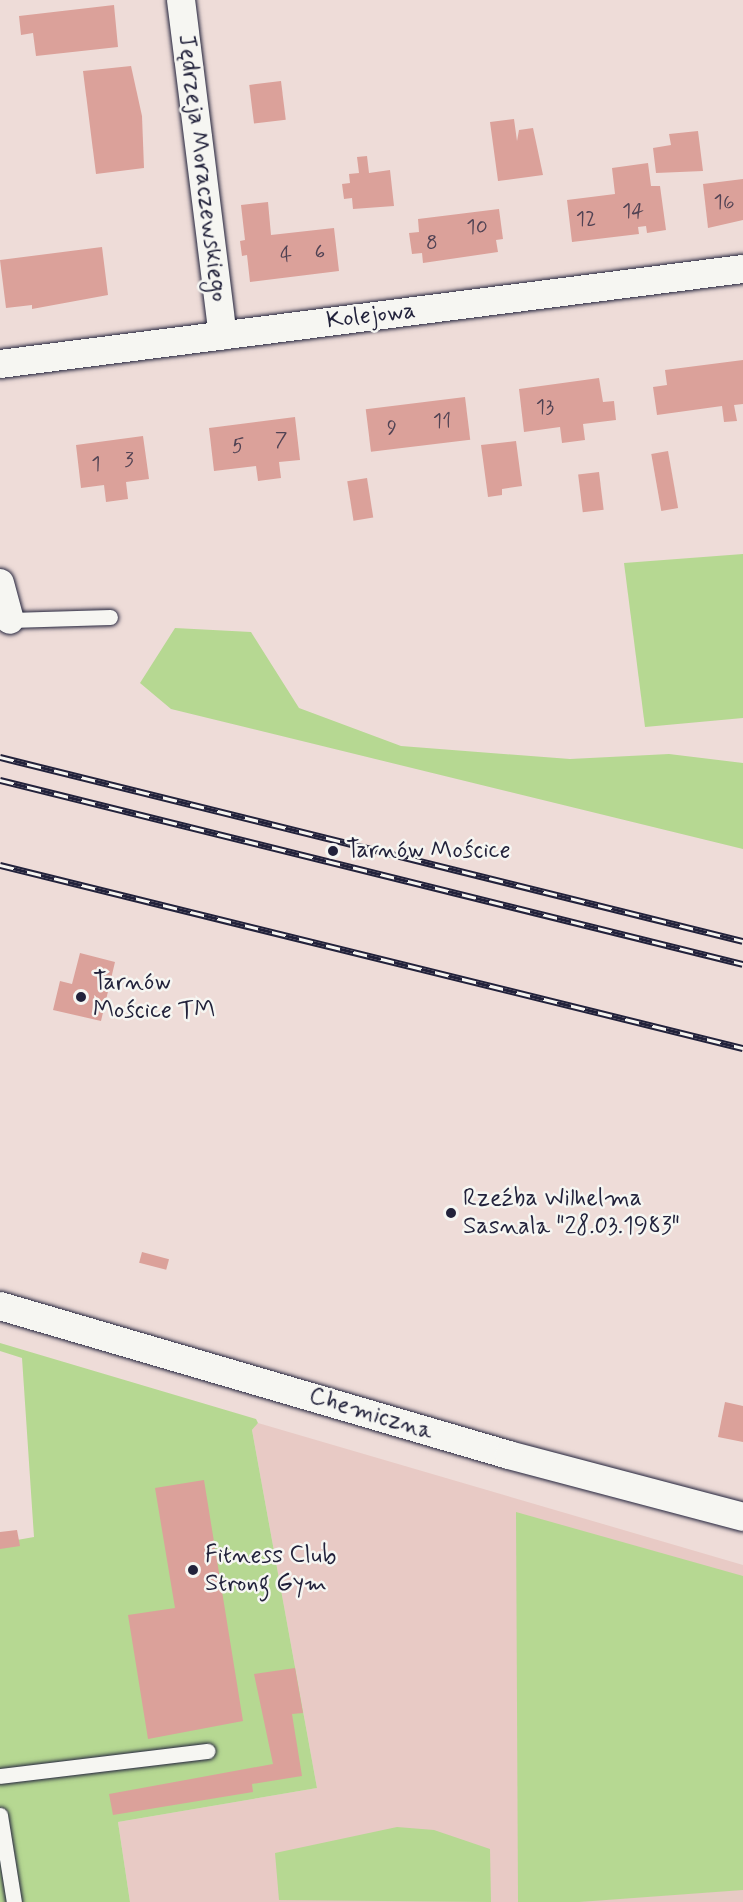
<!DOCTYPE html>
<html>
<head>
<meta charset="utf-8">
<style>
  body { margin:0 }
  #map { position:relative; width:743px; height:1902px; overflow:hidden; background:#eedcd8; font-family:Mynerve,sans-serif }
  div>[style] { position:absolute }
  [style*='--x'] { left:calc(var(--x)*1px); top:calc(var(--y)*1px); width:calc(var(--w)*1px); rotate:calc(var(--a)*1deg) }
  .built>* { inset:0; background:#e8cac5 }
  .green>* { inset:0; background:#b6d892 }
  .building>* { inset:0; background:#dba19a; transform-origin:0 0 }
  .roads { filter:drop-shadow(0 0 2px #22223b) drop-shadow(0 0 2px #22223b) }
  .lane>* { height:15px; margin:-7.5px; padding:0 7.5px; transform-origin:7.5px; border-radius:7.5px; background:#f6f6f2 }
  .street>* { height:28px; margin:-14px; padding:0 14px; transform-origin:14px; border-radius:14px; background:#f6f6f2 }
  .rail>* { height:7px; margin-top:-3.5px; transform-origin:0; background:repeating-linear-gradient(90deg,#f6f6f2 0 14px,#22223b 0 28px); box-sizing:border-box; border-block:2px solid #22223b }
  .dots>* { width:16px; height:16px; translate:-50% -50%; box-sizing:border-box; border:3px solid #f6f6f2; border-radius:50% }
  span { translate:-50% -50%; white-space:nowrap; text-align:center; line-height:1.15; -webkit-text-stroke:5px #f6f6f2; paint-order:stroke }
  .number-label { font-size:21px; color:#504253 }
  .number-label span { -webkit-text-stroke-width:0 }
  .street-label { font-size:24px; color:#22223b }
  .poi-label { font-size:24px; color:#22223b }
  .left { translate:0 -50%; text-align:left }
</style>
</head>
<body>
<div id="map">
  <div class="built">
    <div style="clip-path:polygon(258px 1423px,743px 1565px,743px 1902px,130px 1902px,118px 1822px,317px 1788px,252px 1430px)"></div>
  </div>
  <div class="green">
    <div style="clip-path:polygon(743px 554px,743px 718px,645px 727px,624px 563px)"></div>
    <div style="clip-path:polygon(175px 628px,251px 632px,299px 708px,401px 746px,570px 759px,669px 754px,743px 763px,743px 849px,171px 709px,140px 683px)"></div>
    <div style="clip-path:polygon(0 1343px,256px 1419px,258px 1423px,252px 1430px,317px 1788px,118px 1822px,130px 1902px,0 1902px,0 1543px,34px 1537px,22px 1358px,0 1351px)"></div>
    <div style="clip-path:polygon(516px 1512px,743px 1576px,743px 1890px,579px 1902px,518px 1902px)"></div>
    <div style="clip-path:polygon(397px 1827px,434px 1830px,490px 1849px,491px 1902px,279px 1900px,275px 1853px)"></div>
  </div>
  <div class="building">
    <div style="clip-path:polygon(114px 5px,118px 47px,36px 56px,33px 33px,21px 35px,19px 16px)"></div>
    <div style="clip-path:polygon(131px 66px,142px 116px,144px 168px,96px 174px,83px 71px)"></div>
    <div style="left:281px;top:81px;width:39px;height:32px;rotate:83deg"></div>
    <div style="clip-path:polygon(514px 119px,517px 141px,519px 130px,533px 128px,543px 175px,498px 181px,490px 122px)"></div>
    <div style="clip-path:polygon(698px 131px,703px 171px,656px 173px,653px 148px,671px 145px,669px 134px)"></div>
    <div style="clip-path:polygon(367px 156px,369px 173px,390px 170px,394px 206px,353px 209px,352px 198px,344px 199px,342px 184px,350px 183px,349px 174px,359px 173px,357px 157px)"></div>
    <div style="clip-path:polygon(648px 163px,651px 186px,660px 186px,666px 230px,647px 233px,646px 226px,638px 227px,639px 234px,572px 242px,567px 200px,615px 194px,612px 168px)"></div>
    <div style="clip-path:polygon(743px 179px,743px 220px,708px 228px,703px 184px)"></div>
    <div style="clip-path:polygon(268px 202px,271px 235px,334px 228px,339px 271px,250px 282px,247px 255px,242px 256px,240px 241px,245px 240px,241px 205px)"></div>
    <div style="clip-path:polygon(499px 209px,503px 239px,496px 240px,498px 252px,423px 263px,422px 253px,412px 254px,409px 233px,419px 232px,418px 219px)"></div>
    <div style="clip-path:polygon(102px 247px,108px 295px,32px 309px,32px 305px,6px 308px,0 260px)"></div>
    <div style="clip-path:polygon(743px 360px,743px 404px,734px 405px,737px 421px,724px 422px,722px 406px,657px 415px,653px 387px,667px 385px,665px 370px)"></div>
    <div style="clip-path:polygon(599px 378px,603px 402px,614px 401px,616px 420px,583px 424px,585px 440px,562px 443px,560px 427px,524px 432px,519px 389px)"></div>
    <div style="left:465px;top:397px;width:43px;height:100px;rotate:83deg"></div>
    <div style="clip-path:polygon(295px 417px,300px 460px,279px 462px,281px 478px,258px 481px,256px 466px,214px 471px,209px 428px)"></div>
    <div style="clip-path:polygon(143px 436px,149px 479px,126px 482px,128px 499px,106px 502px,104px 485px,81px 488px,76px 445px)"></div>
    <div style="clip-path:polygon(516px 441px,522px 486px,502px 489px,502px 495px,488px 497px,481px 445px)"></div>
    <div style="left:668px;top:451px;width:58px;height:17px;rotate:80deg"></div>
    <div style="left:599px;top:472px;width:38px;height:21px;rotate:83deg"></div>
    <div style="left:367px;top:478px;width:40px;height:20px;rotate:81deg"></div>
    <div style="clip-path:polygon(80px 953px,115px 962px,101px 1021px,53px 1010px,60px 981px,72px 984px)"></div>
    <div style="left:142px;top:1252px;width:28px;height:11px;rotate:15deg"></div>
    <div style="clip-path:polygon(725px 1402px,743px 1406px,743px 1442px,718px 1437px)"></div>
    <div style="clip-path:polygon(204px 1480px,243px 1721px,148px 1739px,128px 1615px,175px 1608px,155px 1488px)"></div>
    <div style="clip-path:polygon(17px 1530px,20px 1546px,0 1549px,0 1532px)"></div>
    <div style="clip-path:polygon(295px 1668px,303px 1713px,292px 1714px,302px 1776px,252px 1784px,253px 1792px,113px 1815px,109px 1794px,273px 1764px,254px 1674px)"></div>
  </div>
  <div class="roads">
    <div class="lane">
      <div style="--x:10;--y:620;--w:100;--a:-1.7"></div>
      <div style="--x:0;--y:1776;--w:209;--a:-6.9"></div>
      <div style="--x:0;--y:1815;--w:88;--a:80.9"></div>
    </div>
    <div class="street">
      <div style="--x:181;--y:0;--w:338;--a:82.9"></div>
      <div style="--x:0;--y:364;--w:749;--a:-7.29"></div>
      <div style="--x:0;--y:583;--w:38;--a:75"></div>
      <div style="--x:0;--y:1306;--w:530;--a:16.32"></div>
      <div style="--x:509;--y:1455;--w:242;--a:14.8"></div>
    </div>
  </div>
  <div class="rail">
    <div style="--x:0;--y:757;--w:765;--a:13.91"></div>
    <div style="--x:0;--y:780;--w:765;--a:13.91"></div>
    <div style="--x:0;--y:865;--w:765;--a:13.84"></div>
  </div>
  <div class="dots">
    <div style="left:333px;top:851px;background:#22223b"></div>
    <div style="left:81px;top:997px;background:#22223b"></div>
    <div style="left:451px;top:1213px;background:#22223b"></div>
    <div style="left:193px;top:1570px;background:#22223b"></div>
  </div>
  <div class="number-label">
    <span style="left:724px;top:202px">16</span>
    <span style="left:633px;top:211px">14</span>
    <span style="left:586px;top:219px">12</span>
    <span style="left:477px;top:227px">10</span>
    <span style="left:432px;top:243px">8</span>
    <span style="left:320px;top:252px">6</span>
    <span style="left:286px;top:255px">4</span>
    <span style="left:545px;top:407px">13</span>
    <span style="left:442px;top:421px">11</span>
    <span style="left:392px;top:428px">9</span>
    <span style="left:281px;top:440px">7</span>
    <span style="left:238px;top:446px">5</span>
    <span style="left:129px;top:460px">3</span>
    <span style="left:96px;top:464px">1</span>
  </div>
  <div class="street-label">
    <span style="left:202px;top:168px;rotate:83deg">Jędrzeja Moraczewskiego</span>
    <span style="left:371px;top:316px;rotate:-7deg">Kolejowa</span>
    <span style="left:371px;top:1414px;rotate:17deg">Chemiczna</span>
  </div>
  <div class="poi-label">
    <span class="left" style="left:346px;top:851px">Tarnów Mościce</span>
    <span class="left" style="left:93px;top:997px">Tarnów<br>Mościce TM</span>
    <span class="left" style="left:463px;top:1213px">Rzeźba Wilhelma<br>Sasnala "28.03.1983"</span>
    <span class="left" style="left:205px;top:1570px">Fitness Club<br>Strong Gym</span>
  </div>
</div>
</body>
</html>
